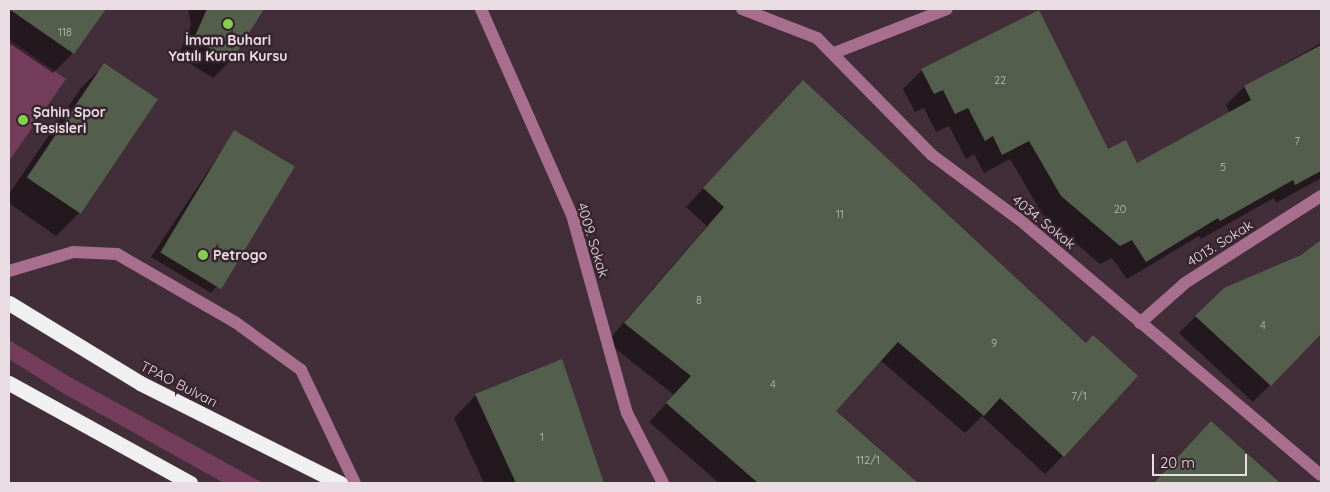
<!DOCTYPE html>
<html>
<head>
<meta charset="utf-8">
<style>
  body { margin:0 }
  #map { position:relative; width:1330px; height:492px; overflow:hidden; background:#412e38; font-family:Quicksand,sans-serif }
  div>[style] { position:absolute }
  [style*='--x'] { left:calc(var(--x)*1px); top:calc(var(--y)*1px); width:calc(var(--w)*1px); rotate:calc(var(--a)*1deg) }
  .green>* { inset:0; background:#753d5c }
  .shadow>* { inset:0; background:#0007 }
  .building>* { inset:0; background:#535e4c; transform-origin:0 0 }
  .minor>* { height:12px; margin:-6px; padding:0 6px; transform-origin:6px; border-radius:6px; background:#a86e8d }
  .highway>* { height:15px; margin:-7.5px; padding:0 7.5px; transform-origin:7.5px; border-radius:7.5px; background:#f0f0f0 }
  .dots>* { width:14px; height:14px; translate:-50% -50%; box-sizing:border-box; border:2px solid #36242e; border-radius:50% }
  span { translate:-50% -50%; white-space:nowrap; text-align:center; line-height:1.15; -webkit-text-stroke:5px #36242e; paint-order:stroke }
  .number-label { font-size:11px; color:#c4bcbc }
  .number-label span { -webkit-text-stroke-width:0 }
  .poi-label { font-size:14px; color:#e9dce2; font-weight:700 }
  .left { translate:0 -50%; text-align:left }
  .street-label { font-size:14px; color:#e9dce2 }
  .frame { position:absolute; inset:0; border:10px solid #e9dce2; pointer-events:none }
  .scale { position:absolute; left:1152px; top:454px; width:95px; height:22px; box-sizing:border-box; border:2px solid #e9dce2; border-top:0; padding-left:6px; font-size:15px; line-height:18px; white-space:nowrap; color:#e9dce2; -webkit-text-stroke:4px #36242e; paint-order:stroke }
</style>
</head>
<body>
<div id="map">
  <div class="green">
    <div style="clip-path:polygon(9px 39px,66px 79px,9px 161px)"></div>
    <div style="clip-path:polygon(9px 340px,70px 377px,263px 483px,224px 483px,61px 392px,9px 359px)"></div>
  </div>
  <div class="shadow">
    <div style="clip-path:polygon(9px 9px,104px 9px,73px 53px,53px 73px,9px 43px)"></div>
    <div style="clip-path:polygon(188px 9px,263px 9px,230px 61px,213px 78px,178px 56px,191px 25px)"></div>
    <div style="clip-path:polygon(1321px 43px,1321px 178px,1276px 203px,1274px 198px,1201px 239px,1199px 236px,1127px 279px,1112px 258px,1100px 264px,1043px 215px,1010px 159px,984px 173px,974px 154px,966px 159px,949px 126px,936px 132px,924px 108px,915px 112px,903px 89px,922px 70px,1137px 164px,1230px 113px,1226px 105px,1244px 87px)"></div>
    <div style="clip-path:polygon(104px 65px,80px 212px,56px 236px,9px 203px,9px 194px,81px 88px)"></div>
    <div style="clip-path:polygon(785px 100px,1063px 456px,1045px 474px,982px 416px,965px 433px,880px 360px,834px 411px,916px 483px,719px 483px,649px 422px,674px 395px,607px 342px,707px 226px,686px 207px)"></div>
    <div style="clip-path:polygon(234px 132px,217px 286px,211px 293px,151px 257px)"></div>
    <div style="clip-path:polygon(1314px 247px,1321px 253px,1321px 333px,1253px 402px,1179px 333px,1196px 316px)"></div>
    <div style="clip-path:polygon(561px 361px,603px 483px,484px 483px,454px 418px,476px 395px)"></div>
    <div style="clip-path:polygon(1211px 422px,1278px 483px,1154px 483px)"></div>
  </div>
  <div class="building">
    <div style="clip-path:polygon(9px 9px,106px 9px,74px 54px)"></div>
    <div style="clip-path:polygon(207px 9px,264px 9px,231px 62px,194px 38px)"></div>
    <div style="clip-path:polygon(1039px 10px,1108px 149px,1126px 140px,1137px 163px,1251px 100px,1244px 86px,1321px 45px,1321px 171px,1295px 185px,1293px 180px,1220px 221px,1218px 218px,1146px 262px,1132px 240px,1120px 246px,1061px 196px,1029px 141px,1002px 155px,993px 136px,985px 141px,968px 108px,955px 114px,943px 90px,934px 94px,921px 69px)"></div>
    <div style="left:104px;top:63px;width:65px;height:138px;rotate:34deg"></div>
    <div style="clip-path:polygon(803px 80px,1086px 343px,1093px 335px,1138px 376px,1064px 457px,1000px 398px,984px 416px,898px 342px,836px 411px,918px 483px,758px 483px,666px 403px,691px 376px,624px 323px,724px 207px,703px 188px)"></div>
    <div style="left:234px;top:130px;width:71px;height:143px;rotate:31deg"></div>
    <div style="clip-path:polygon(1321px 240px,1321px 334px,1271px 386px,1195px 316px,1224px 288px,1301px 255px)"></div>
    <div style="clip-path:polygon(562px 359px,604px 483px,516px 483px,475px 394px)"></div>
    <div style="clip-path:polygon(1211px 421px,1280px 483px,1154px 483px)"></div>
  </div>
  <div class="minor">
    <div style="--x:481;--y:9;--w:225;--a:66.2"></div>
    <div style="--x:572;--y:215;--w:205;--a:74.5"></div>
    <div style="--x:627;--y:413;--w:79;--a:62.8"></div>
    <div style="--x:742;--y:9;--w:80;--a:21.1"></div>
    <div style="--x:817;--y:38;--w:164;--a:45.5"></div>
    <div style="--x:932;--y:155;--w:109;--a:36.5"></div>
    <div style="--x:1020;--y:220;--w:394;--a:40.3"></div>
    <div style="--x:834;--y:53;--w:121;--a:-21.3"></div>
    <div style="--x:9;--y:271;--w:67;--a:-16.5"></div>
    <div style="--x:73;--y:252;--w:44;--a:2.6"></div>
    <div style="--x:117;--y:254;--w:136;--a:30"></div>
    <div style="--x:235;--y:322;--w:82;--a:36"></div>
    <div style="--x:301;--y:370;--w:125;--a:64.5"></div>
    <div style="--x:1140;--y:323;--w:60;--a:-41.6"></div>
    <div style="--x:1185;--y:283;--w:161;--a:-32.6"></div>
  </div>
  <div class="highway">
    <div style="--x:9;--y:303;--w:153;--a:31.4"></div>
    <div style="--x:140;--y:383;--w:224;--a:26.6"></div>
    <div style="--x:9;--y:383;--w:207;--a:28.9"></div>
  </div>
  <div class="dots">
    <div style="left:228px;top:24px;background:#84d04e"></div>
    <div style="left:23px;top:120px;background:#84d04e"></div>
    <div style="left:203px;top:255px;background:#84d04e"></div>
  </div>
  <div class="number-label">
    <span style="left:65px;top:32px">118</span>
    <span style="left:1000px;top:80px">22</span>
    <span style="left:1297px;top:141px">7</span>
    <span style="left:1223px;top:167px">5</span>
    <span style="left:1120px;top:209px">20</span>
    <span style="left:840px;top:214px">11</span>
    <span style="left:699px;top:300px">8</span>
    <span style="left:1263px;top:325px">4</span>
    <span style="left:994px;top:343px">9</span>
    <span style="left:773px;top:384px">4</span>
    <span style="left:1079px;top:396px">7/1</span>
    <span style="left:542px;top:437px">1</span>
    <span style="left:868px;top:460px">112/1</span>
  </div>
  <div class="poi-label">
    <span style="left:228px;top:48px">İmam Buhari<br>Yatılı Kuran Kursu</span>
    <span class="left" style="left:33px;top:120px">Şahin Spor<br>Tesisleri</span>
    <span class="left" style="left:213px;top:255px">Petrogo</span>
  </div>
  <div class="street-label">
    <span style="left:1044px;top:222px;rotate:39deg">4034. Sokak</span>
    <span style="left:593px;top:240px;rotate:73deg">4009. Sokak</span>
    <span style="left:1220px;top:243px;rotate:-32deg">4013. Sokak</span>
    <span style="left:179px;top:384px;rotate:27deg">TPAO Bulvarı</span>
  </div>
  <div class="frame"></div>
  <div class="scale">20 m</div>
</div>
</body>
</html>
